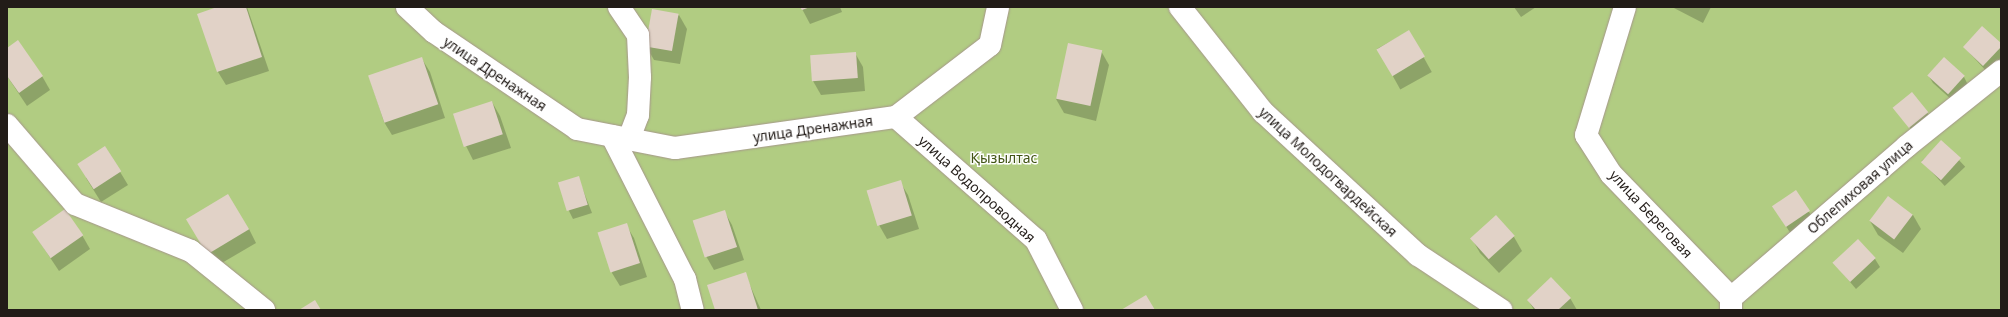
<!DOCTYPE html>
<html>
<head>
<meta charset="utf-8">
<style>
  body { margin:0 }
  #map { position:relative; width:2008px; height:317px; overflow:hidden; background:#feeee2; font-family:"Noto Sans",sans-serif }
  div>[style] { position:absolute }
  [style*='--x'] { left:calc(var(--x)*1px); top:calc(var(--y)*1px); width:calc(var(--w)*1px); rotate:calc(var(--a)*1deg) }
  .green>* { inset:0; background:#b1cc82; transform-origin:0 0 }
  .shadow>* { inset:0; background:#0003; transform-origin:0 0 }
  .building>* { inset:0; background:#e1d2c7; transform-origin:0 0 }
  .roads { filter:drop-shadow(0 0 1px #a6978c) drop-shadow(0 0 1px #a6978c) }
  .minor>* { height:22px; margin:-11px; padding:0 11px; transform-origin:11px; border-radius:11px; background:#fff }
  span { translate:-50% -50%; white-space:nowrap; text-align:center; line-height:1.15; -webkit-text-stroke:3px #fff; paint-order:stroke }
  .street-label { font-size:14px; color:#221c18 }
  .park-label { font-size:14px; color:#415414 }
  .frame { position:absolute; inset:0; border:8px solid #221c18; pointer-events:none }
</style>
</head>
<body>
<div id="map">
  <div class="green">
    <div style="left:7px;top:7px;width:1994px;height:303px"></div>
  </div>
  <div class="shadow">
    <div style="clip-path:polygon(220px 7px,247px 7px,269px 71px,226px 85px,218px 72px)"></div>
    <div style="clip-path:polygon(801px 7px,840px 7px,842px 12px,810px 24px)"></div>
    <div style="clip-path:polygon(1514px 7px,1536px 7px,1521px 17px)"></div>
    <div style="clip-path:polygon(1672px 7px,1711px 7px,1703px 23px)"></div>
    <div style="clip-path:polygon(679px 15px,687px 29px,680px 64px,654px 60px,646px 46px)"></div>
    <div style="left:1409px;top:31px;width:47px;height:36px;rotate:61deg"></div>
    <div style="clip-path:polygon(2001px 45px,2001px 59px,1988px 73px,1964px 47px)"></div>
    <div style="clip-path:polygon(7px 49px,42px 76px,50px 90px,27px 106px,7px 76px)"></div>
    <div style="clip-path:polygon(1101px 51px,1109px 65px,1096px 121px,1064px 113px,1056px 99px)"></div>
    <div style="clip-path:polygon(855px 53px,863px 67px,865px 91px,821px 95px,813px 81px)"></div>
    <div style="clip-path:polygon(422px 59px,430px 72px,445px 118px,392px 135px,384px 122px,369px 76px)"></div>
    <div style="clip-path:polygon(1928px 75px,1964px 77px,1968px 85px,1953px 101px,1933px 83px)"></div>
    <div style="clip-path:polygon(492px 102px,500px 116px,511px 148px,473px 160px,466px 146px)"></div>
    <div style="clip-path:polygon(1894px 108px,1927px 112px,1931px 120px,1915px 134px)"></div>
    <div style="left:1942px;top:142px;width:34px;height:28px;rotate:47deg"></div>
    <div style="clip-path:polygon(105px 147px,128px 185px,101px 202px,86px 178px)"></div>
    <div style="clip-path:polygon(578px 177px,592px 213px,573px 219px,569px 211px)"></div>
    <div style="clip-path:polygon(900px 182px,908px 195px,919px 229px,887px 239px,879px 225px)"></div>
    <div style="clip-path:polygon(724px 211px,732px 225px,744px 260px,714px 270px,706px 256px)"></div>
    <div style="clip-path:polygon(1809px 212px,1814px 219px,1791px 234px,1778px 214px)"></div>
    <div style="clip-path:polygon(1913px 215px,1921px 229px,1903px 253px,1878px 235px,1870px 221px)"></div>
    <div style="clip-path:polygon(1496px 217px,1514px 237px,1522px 251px,1499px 273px,1480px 253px,1472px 239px)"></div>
    <div style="clip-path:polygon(187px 219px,249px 229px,256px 243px,215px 267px)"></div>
    <div style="clip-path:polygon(626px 225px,634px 238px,647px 277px,620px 286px,612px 273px)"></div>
    <div style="clip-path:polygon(33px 232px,82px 235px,90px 249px,59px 271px)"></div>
    <div style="clip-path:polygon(1875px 259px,1880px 267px,1856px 289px,1834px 263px)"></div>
    <div style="clip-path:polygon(745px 274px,761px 310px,716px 310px)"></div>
    <div style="clip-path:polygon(1570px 298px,1577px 310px,1534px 310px,1528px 300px)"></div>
  </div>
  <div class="building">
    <div style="clip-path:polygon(217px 7px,246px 7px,262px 57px,217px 72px,197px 14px)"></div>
    <div style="clip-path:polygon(800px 7px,810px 7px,802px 10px)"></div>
    <div style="left:652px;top:9px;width:27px;height:38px;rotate:10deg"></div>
    <div style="clip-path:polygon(1982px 26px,2001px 43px,2001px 47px,1983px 66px,1963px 47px)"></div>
    <div style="left:1409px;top:30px;width:31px;height:38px;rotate:59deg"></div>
    <div style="clip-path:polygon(18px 40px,43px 76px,19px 93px,7px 76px,7px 48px)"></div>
    <div style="left:1068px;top:43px;width:35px;height:57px;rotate:12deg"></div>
    <div style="left:856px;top:52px;width:26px;height:46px;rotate:86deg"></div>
    <div style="left:422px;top:57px;width:50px;height:57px;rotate:71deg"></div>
    <div style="left:1944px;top:57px;width:28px;height:25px;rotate:42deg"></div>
    <div style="left:1912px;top:92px;width:26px;height:25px;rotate:51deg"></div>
    <div style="left:492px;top:101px;width:35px;height:41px;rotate:72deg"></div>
    <div style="left:1941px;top:140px;width:27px;height:30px;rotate:42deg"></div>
    <div style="left:105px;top:146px;width:30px;height:33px;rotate:57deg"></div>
    <div style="left:579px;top:176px;width:30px;height:22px;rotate:73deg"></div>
    <div style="left:901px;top:180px;width:37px;height:36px;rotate:73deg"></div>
    <div style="left:1796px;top:190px;width:25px;height:29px;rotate:56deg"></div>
    <div style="left:228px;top:194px;width:41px;height:49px;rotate:59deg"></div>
    <div style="left:1888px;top:196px;width:31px;height:31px;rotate:37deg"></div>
    <div style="left:65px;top:209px;width:32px;height:40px;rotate:55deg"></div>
    <div style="left:725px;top:210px;width:39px;height:34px;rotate:72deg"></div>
    <div style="left:1496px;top:215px;width:28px;height:35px;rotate:48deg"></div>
    <div style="left:627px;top:223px;width:42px;height:31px;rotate:72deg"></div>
    <div style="left:1858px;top:239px;width:26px;height:35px;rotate:47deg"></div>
    <div style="clip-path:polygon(746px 272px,758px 310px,715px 310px,707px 285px)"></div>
    <div style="clip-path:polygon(1551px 277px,1571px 298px,1558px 310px,1536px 310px,1527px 300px)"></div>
    <div style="clip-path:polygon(1146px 295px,1155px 310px,1121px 310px)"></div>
    <div style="clip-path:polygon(315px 300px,321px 310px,299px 310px)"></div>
  </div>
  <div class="roads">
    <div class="minor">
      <div style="--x:407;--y:7;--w:37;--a:43"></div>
      <div style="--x:434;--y:32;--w:173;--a:34.1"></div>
      <div style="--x:577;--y:129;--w:100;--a:11"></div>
      <div style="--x:675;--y:148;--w:223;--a:-8"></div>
      <div style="--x:896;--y:117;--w:118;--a:-37.5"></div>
      <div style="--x:990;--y:45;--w:39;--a:-78"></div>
      <div style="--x:619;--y:7;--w:34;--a:56"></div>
      <div style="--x:638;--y:35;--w:42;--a:87.3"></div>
      <div style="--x:640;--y:77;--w:38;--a:93"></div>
      <div style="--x:638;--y:115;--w:26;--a:111"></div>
      <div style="--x:1180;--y:7;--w:134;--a:51.7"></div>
      <div style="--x:1263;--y:112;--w:211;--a:42.7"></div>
      <div style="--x:1418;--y:255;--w:100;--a:33.5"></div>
      <div style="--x:1625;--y:7;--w:134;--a:106.9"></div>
      <div style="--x:1586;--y:135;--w:46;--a:57.3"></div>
      <div style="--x:1611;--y:174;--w:173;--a:45.9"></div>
      <div style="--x:896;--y:117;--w:186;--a:41.3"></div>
      <div style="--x:1036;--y:240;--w:79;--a:62.8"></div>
      <div style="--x:7;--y:125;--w:104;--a:49.3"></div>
      <div style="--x:75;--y:204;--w:125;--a:22.1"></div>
      <div style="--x:191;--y:251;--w:94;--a:38.9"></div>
      <div style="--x:612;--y:136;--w:161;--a:63"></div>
      <div style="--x:685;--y:279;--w:32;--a:76"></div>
      <div style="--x:1731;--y:310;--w:12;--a:-90"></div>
      <div style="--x:1731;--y:298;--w:233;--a:-40.8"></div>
      <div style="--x:1907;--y:146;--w:120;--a:-38.6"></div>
    </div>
  </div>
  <div class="street-label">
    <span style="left:495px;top:74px;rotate:34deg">улица Дренажная</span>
    <span style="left:813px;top:129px;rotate:-8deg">улица Дренажная</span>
    <span style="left:1328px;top:172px;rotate:43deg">улица Молодогвардейская</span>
    <span style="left:1860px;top:187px;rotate:-41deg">Облепиховая улица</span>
    <span style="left:977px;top:189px;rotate:42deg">улица Водопроводная</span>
    <span style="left:1651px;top:214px;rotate:47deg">улица Береговая</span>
  </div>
  <div class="park-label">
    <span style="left:1004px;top:158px">Қызылтас</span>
  </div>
  <div class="frame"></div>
</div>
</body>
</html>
